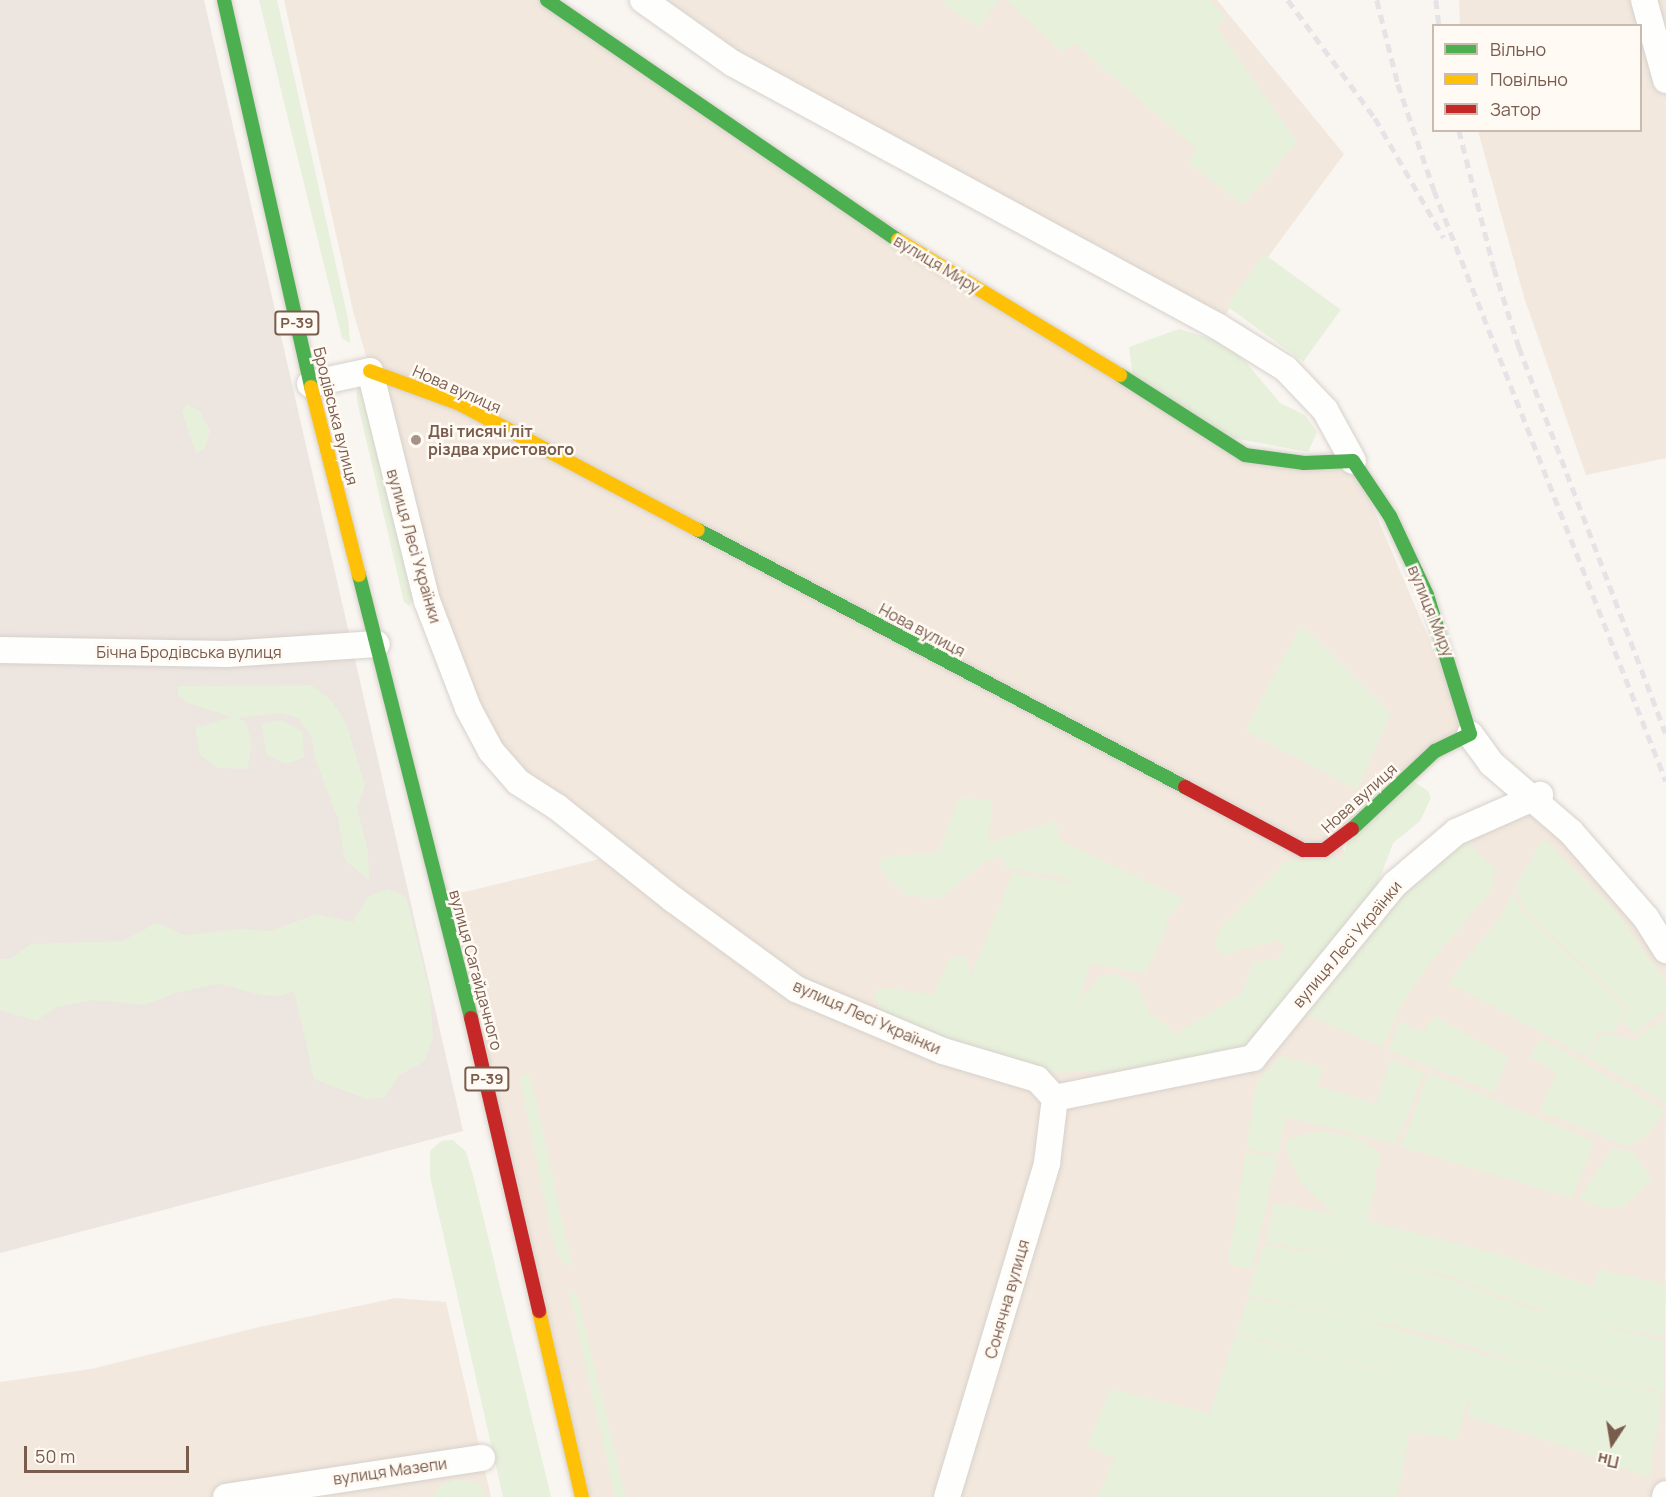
<!DOCTYPE html>
<html>
<head>
<meta charset="utf-8">
<style>
  body { margin:0 }
  #map { position:relative; width:1666px; height:1497px; overflow:hidden; background:#f9f5f0; font-family:Manrope,sans-serif }
  div>[style] { position:absolute }
  [style*='--x'] { left:calc(var(--x)*1px); top:calc(var(--y)*1px); width:calc(var(--w)*1px); rotate:calc(var(--a)*1deg) }
  .residential>* { inset:0; background:#f2e8de }
  .industrial>* { inset:0; background:#ede5e0 }
  .green>* { inset:0; background:#e7f0db; transform-origin:0 0 }
  .roads { filter:drop-shadow(0 0 2px #d7d1cb) drop-shadow(0 0 2px #d7d1cb) }
  .street>* { height:26px; margin:-13px; padding:0 13px; transform-origin:13px; border-radius:13px; background:#fefefd }
  .fast>* { height:14px; margin:-7px; padding:0 7px; transform-origin:7px; border-radius:7px; background:#4caf50 }
  .slow>* { height:14px; margin:-7px; padding:0 7px; transform-origin:7px; border-radius:7px; background:#ffc107 }
  .jam>* { height:14px; margin:-7px; padding:0 7px; transform-origin:7px; border-radius:7px; background:#c62828 }
  .rail>* { height:4.5px; margin-top:-2.25px; transform-origin:0; background:repeating-linear-gradient(90deg,#e6e3e7 0 9px,transparent 0 15px) }
  .dots>* { width:16px; height:16px; translate:-50% -50%; box-sizing:border-box; border:3px solid #fffaf3; border-radius:50% }
  span { translate:-50% -50%; white-space:nowrap; text-align:center; line-height:1.15; -webkit-text-stroke:5px #fffaf3; paint-order:stroke }
  .shield-label span { padding:2px 4px; background:#fffaf3; border:2px solid; border-radius:4px; -webkit-text-stroke-width:0 }
  .shield-label { font-size:15px; color:#7a5c4d; font-weight:700 }
  .street-label { font-size:16px; color:#7a5c4d }
  .poi-label { font-size:16px; color:#7a5c4d; font-weight:700 }
  .left { translate:0 -50%; text-align:left }
  .legend { position:absolute; left:1432px; top:24px; width:210px; height:108px; box-sizing:border-box; background:#fffaf3; border:2px solid #cabbb1; margin:0; padding:8px 10px; list-style:none; font-size:18px; color:#7a5c4d }
  .legend li { display:flex; align-items:center; gap:12px; height:30px }
  .legend b { width:30px; border:2px solid #cabbb1 }
  .north { position:absolute; left:1582px; top:1413px; width:60px; height:60px; -webkit-text-stroke:4px #fffaf3; paint-order:stroke; rotate:192deg; font-size:16px; font-weight:700; line-height:24px; text-align:center; color:#7a5c4d }
  .north::after { content:''; display:block; margin:auto; width:21px; height:27px; background:#7a5c4d; clip-path:polygon(50% 0,100% 100%,50% 72%,0 100%) }
  .scale { position:absolute; left:24px; top:1446px; width:165px; height:27px; box-sizing:border-box; border:3px solid #7a5c4d; border-top:0; padding-left:8px; font-size:18px; line-height:21px; white-space:nowrap; color:#7a5c4d; -webkit-text-stroke:4px #fffaf3; paint-order:stroke }
</style>
</head>
<body>
<div id="map">
  <div class="residential">
    <div style="clip-path:polygon(284px 0,547px 0,1245px 455px,1353px 461px,1470px 734px,1339px 842px,1377px 905px,1395px 884px,1527px 798px,1666px 950px,1665px 1497px,582px 1497px,440px 898px,616px 855px,557px 807px,468px 708px,353px 311px)"></div>
    <div style="clip-path:polygon(643px 0,1217px 0,1344px 154px,1217px 326px)"></div>
    <div style="clip-path:polygon(1459px 0,1666px 0,1666px 458px,1586px 475px,1524px 297px,1478px 131px,1640px 130px,1640px 26px,1460px 25px)"></div>
    <div style="clip-path:polygon(396px 1298px,446px 1302px,491px 1497px,0 1497px,0 1382px,91px 1369px,255px 1328px)"></div>
  </div>
  <div class="industrial">
    <div style="clip-path:polygon(0 0,204px 0,463px 1131px,0 1253px)"></div>
  </div>
  <div class="green">
    <div style="clip-path:polygon(259px 0,277px 0,348px 319px,350px 343px,342px 338px)"></div>
    <div style="clip-path:polygon(945px 0,1000px 0,978px 27px,943px 4px)"></div>
    <div style="clip-path:polygon(1007px 0,1209px 0,1226px 17px,1217px 28px,1297px 142px,1243px 205px,1188px 162px,1197px 149px,1074px 43px,1061px 52px)"></div>
    <div style="left:1264px;top:254px;width:95px;height:64px;rotate:36deg"></div>
    <div style="clip-path:polygon(1179px 329px,1222px 342px,1245px 361px,1280px 403px,1305px 415px,1317px 432px,1308px 452px,1222px 436px,1133px 376px,1129px 347px)"></div>
    <div style="clip-path:polygon(361px 384px,415px 596px,409px 606px,404px 602px,358px 405px,356px 391px)"></div>
    <div style="clip-path:polygon(187px 403px,200px 411px,210px 431px,205px 448px,196px 454px,182px 412px)"></div>
    <div style="clip-path:polygon(1301px 625px,1391px 713px,1357px 790px,1245px 730px)"></div>
    <div style="clip-path:polygon(311px 685px,331px 700px,346px 723px,365px 786px,357px 808px,368px 851px,369px 880px,345px 860px,338px 819px,316px 761px,312px 739px,298px 718px,282px 713px,237px 718px,246px 722px,252px 745px,247px 769px,217px 768px,200px 755px,195px 728px,231px 717px,188px 703px,178px 696px,178px 686px)"></div>
    <div style="clip-path:polygon(281px 720px,303px 732px,304px 758px,285px 764px,267px 755px,261px 724px)"></div>
    <div style="clip-path:polygon(1403px 774px,1428px 791px,1431px 798px,1420px 821px,1393px 843px,1374px 894px,1250px 1051px,1119px 1070px,1055px 1073px,1018px 1068px,897px 1028px,875px 1000px,876px 990px,884px 988px,933px 995px,950px 958px,967px 956px,971px 976px,1013px 873px,1071px 884px,1068px 878px,1007px 868px,999px 857px,987px 860px,941px 899px,906px 895px,880px 869px,881px 857px,939px 852px,959px 797px,993px 801px,988px 843px,1055px 821px,1061px 841px,1184px 899px,1164px 923px,1169px 925px,1145px 974px,1090px 963px,1071px 1032px,1082px 997px,1100px 976px,1118px 974px,1139px 987px,1148px 1011px,1176px 1034px,1242px 993px,1253px 962px,1279px 959px,1283px 951px,1283px 943px,1276px 941px,1227px 954px,1218px 952px,1215px 943px,1221px 927px,1286px 861px,1343px 857px,1364px 791px,1369px 785px)"></div>
    <div style="clip-path:polygon(1544px 838px,1616px 911px,1666px 983px,1666px 1008px,1636px 1033px,1621px 1023px,1630px 1008px,1523px 908px,1516px 884px)"></div>
    <div style="clip-path:polygon(1465px 841px,1496px 869px,1490px 892px,1426px 968px,1397px 1012px,1383px 1047px,1307px 1015px,1399px 901px)"></div>
    <div style="clip-path:polygon(388px 889px,406px 897px,430px 992px,433px 1038px,424px 1062px,399px 1075px,384px 1098px,366px 1099px,314px 1079px,294px 991px,280px 996px,262px 995px,219px 984px,179px 992px,144px 1005px,94px 1000px,56px 1007px,36px 1021px,0 1010px,0 959px,10px 959px,31px 944px,122px 941px,157px 923px,185px 935px,239px 929px,271px 931px,316px 914px,353px 922px,368px 897px)"></div>
    <div style="clip-path:polygon(1514px 892px,1521px 910px,1627px 1009px,1614px 1033px,1601px 1030px,1585px 1056px,1448px 982px,1500px 917px)"></div>
    <div style="clip-path:polygon(1434px 1016px,1508px 1057px,1495px 1093px,1388px 1050px,1400px 1021px,1422px 1032px)"></div>
    <div style="clip-path:polygon(1666px 1017px,1666px 1104px,1588px 1057px,1602px 1033px,1635px 1040px)"></div>
    <div style="clip-path:polygon(1541px 1038px,1665px 1110px,1650px 1133px,1629px 1147px,1539px 1111px,1557px 1073px,1529px 1056px)"></div>
    <div style="clip-path:polygon(1281px 1056px,1323px 1067px,1318px 1086px,1376px 1104px,1391px 1059px,1424px 1072px,1396px 1144px,1286px 1117px,1278px 1154px,1246px 1148px,1257px 1081px)"></div>
    <div style="clip-path:polygon(1429px 1073px,1594px 1141px,1572px 1198px,1401px 1147px)"></div>
    <div style="clip-path:polygon(524px 1074px,529px 1075px,533px 1087px,572px 1265px,569px 1266px,560px 1260px,553px 1241px,520px 1079px)"></div>
    <div style="clip-path:polygon(1319px 1131px,1359px 1138px,1379px 1153px,1381px 1160px,1374px 1176px,1376px 1184px,1367px 1221px,1498px 1254px,1592px 1286px,1600px 1270px,1666px 1284px,1664px 1337px,1583px 1322px,1664px 1341px,1663px 1392px,1523px 1363px,1423px 1332px,1248px 1295px,1263px 1245px,1370px 1260px,1437px 1275px,1535px 1310px,1556px 1315px,1440px 1273px,1266px 1242px,1274px 1203px,1334px 1214px,1299px 1180px,1286px 1148px,1287px 1139px)"></div>
    <div style="clip-path:polygon(453px 1140px,466px 1152px,474px 1179px,551px 1497px,503px 1497px,430px 1176px,430px 1151px,441px 1141px)"></div>
    <div style="clip-path:polygon(1613px 1148px,1633px 1152px,1652px 1179px,1624px 1207px,1602px 1208px,1579px 1198px)"></div>
    <div style="clip-path:polygon(1246px 1152px,1277px 1157px,1252px 1269px,1228px 1264px)"></div>
    <div style="clip-path:polygon(568px 1286px,577px 1296px,626px 1497px,615px 1497px)"></div>
    <div style="clip-path:polygon(1248px 1298px,1356px 1318px,1508px 1361px,1663px 1394px,1649px 1478px,1562px 1445px,1469px 1417px,1470px 1394px,1456px 1440px,1410px 1432px,1397px 1497px,1098px 1497px,1115px 1458px,1087px 1446px,1111px 1389px,1210px 1413px,1235px 1335px,1446px 1388px,1236px 1333px)"></div>
    <div style="clip-path:polygon(458px 1479px,481px 1484px,484px 1497px,432px 1497px,443px 1484px)"></div>
  </div>
  <div class="roads">
    <div class="street">
      <div style="--x:643;--y:0;--w:109;--a:35.3"></div>
      <div style="--x:732;--y:63;--w:552;--a:28.47"></div>
      <div style="--x:1217;--y:326;--w:81;--a:31.9"></div>
      <div style="--x:1286;--y:369;--w:57;--a:46.4"></div>
      <div style="--x:1325;--y:410;--w:58;--a:61.2"></div>
      <div style="--x:1644;--y:0;--w:83;--a:74.6"></div>
      <div style="--x:310;--y:384;--w:61;--a:-12.2"></div>
      <div style="--x:370;--y:371;--w:237;--a:76.1"></div>
      <div style="--x:427;--y:601;--w:115;--a:69"></div>
      <div style="--x:468;--y:708;--w:49;--a:61.9"></div>
      <div style="--x:491;--y:751;--w:41;--a:48.9"></div>
      <div style="--x:518;--y:782;--w:46;--a:32.7"></div>
      <div style="--x:557;--y:807;--w:149;--a:38.5"></div>
      <div style="--x:674;--y:900;--w:151;--a:36.1"></div>
      <div style="--x:796;--y:989;--w:160;--a:22.9"></div>
      <div style="--x:943;--y:1051;--w:98;--a:16.6"></div>
      <div style="--x:1037;--y:1079;--w:26;--a:47"></div>
      <div style="--x:1055;--y:1098;--w:202;--a:-11.4"></div>
      <div style="--x:1253;--y:1058;--w:225;--a:-50.8"></div>
      <div style="--x:1395;--y:884;--w:80;--a:-40.4"></div>
      <div style="--x:1456;--y:832;--w:92;--a:-23.8"></div>
      <div style="--x:0;--y:650;--w:227;--a:1"></div>
      <div style="--x:227;--y:654;--w:150;--a:-3.8"></div>
      <div style="--x:1470;--y:734;--w:37;--a:54"></div>
      <div style="--x:1492;--y:764;--w:104;--a:40.7"></div>
      <div style="--x:1571;--y:832;--w:114;--a:48.9"></div>
      <div style="--x:1646;--y:918;--w:38;--a:58"></div>
      <div style="--x:226;--y:1497;--w:259;--a:-8.7"></div>
      <div style="--x:947;--y:1497;--w:349;--a:-73.3"></div>
      <div style="--x:1047;--y:1163;--w:65;--a:-83"></div>
      <div style="--x:1665;--y:1497;--w:3;--a:-72"></div>
    </div>
    <div class="fast">
      <div style="--x:224;--y:0;--w:397;--a:77.3"></div>
      <div style="--x:547;--y:0;--w:425;--a:34.4"></div>
      <div style="--x:1120;--y:375;--w:148;--a:32.6"></div>
      <div style="--x:1245;--y:455;--w:60;--a:7.7"></div>
      <div style="--x:1304;--y:463;--w:49;--a:-2.3"></div>
      <div style="--x:1353;--y:461;--w:66;--a:56.1"></div>
      <div style="--x:1390;--y:516;--w:87;--a:64.9"></div>
      <div style="--x:1427;--y:595;--w:145;--a:72.8"></div>
      <div style="--x:1470;--y:734;--w:39;--a:154"></div>
      <div style="--x:1435;--y:751;--w:114;--a:136.8"></div>
      <div style="--x:698;--y:530;--w:551;--a:27.82"></div>
      <div style="--x:359;--y:575;--w:457;--a:75.8"></div>
    </div>
    <div class="slow">
      <div style="--x:898;--y:240;--w:260;--a:31.3"></div>
      <div style="--x:370;--y:371;--w:96;--a:20.1"></div>
      <div style="--x:460;--y:404;--w:269;--a:27.9"></div>
      <div style="--x:311;--y:387;--w:194;--a:75.7"></div>
      <div style="--x:539;--y:1311;--w:191;--a:77"></div>
    </div>
    <div class="jam">
      <div style="--x:1185;--y:787;--w:134;--a:28.1"></div>
      <div style="--x:1303;--y:850;--w:21;--a:0"></div>
      <div style="--x:1324;--y:850;--w:35;--a:-37"></div>
      <div style="--x:471;--y:1018;--w:301;--a:76.9"></div>
    </div>
  </div>
  <div class="rail">
    <div style="--x:1288;--y:0;--w:147;--a:53.6"></div>
    <div style="--x:1375;--y:118;--w:138;--a:60.1"></div>
    <div style="--x:1377;--y:0;--w:87;--a:76"></div>
    <div style="--x:1398;--y:84;--w:112;--a:71.2"></div>
    <div style="--x:1434;--y:190;--w:635;--a:68.57"></div>
    <div style="--x:1436;--y:0;--w:26;--a:83"></div>
    <div style="--x:1459;--y:130;--w:142;--a:75.8"></div>
    <div style="--x:1494;--y:268;--w:83;--a:72.4"></div>
    <div style="--x:1519;--y:347;--w:413;--a:69.2"></div>
  </div>
  <div class="dots">
    <div style="left:416px;top:440px;background:#a69286"></div>
  </div>
  <div class="shield-label">
    <span style="left:297px;top:323px">Р-39</span>
    <span style="left:487px;top:1079px">Р-39</span>
  </div>
  <div class="street-label">
    <span style="left:937px;top:264px;rotate:31deg">вулиця Миру</span>
    <span style="left:457px;top:389px;rotate:24deg">Нова вулиця</span>
    <span style="left:336px;top:416px;rotate:76deg">Бродівська вулиця</span>
    <span style="left:414px;top:546px;rotate:74deg">вулиця Лесі Українки</span>
    <span style="left:1431px;top:611px;rotate:68deg">вулиця Миру</span>
    <span style="left:922px;top:630px;rotate:28deg">Нова вулиця</span>
    <span style="left:189px;top:652px">Бічна Бродівська вулиця</span>
    <span style="left:1359px;top:798px;rotate:-42deg">Нова вулиця</span>
    <span style="left:1347px;top:944px;rotate:-50deg">вулиця Лесі Українки</span>
    <span style="left:476px;top:970px;rotate:75deg">вулиця Сагайдачного</span>
    <span style="left:867px;top:1017px;rotate:24deg">вулиця Лесі Українки</span>
    <span style="left:1007px;top:1299px;rotate:-74deg">Сонячна вулиця</span>
    <span style="left:390px;top:1471px;rotate:-8deg">вулиця Мазепи</span>
  </div>
  <div class="poi-label">
    <span class="left" style="left:428px;top:440px">Дві тисячі літ<br>різдва христового</span>
  </div>
  <ul class="legend">
  <li><b style="height:8px;background:#4caf50"></b>Вільно</li>
  <li><b style="height:8px;background:#ffc107"></b>Повільно</li>
  <li><b style="height:8px;background:#c62828"></b>Затор</li>
  </ul>
  <div class="north">Пн</div>
  <div class="scale">50 m</div>
</div>
</body>
</html>
